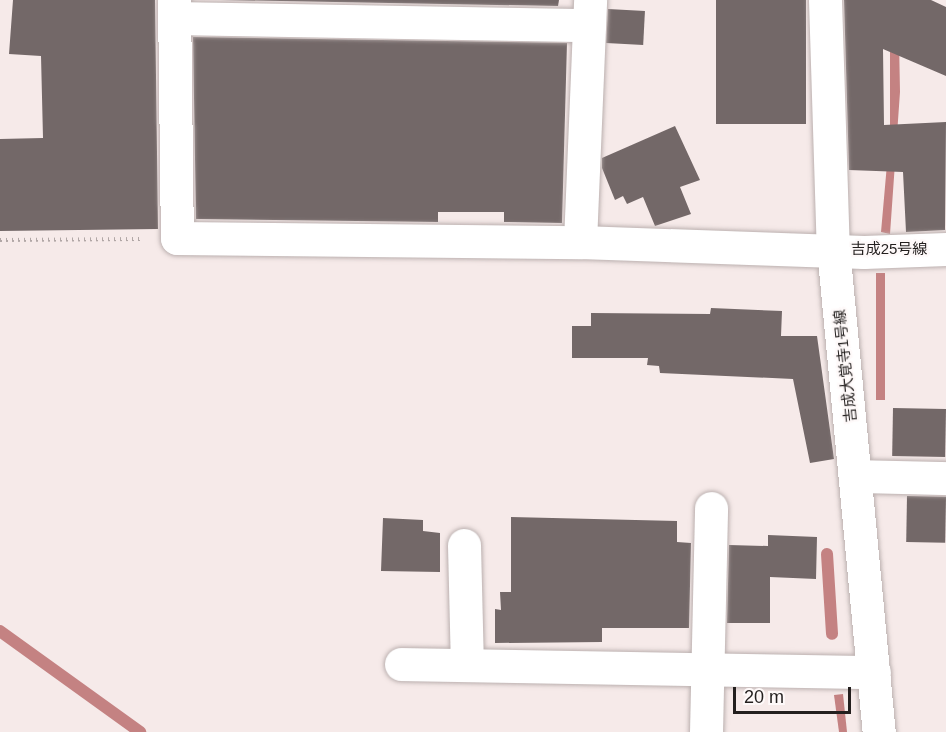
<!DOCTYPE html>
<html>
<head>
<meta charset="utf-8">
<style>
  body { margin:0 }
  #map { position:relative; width:946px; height:732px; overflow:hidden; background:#f6eae9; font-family:Helvetica,"Noto Sans JP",sans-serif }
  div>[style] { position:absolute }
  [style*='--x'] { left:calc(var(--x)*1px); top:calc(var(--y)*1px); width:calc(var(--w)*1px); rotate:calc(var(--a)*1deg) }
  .water>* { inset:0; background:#c48282; transform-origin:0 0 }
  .stream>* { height:12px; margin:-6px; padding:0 6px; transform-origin:6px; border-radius:6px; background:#c48282 }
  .building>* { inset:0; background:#736868; transform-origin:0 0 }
  .path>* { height:4px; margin-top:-2px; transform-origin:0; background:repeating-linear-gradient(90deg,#b1a7a6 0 1.5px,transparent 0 6px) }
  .roads { filter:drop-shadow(0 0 2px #bbb0af) drop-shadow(0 0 2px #bbb0af) }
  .street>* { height:33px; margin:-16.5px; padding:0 16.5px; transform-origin:16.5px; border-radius:16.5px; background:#fff }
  span { translate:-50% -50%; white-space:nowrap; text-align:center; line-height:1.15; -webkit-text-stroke:4.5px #fef9f9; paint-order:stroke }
  .street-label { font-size:15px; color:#231f1e }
  .scale { position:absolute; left:733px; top:687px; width:118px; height:27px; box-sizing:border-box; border:3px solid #231f1e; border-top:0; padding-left:8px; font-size:18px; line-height:21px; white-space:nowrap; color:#231f1e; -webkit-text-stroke:4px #fef9f9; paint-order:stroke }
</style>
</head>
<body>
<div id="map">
  <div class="water">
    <div style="clip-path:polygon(890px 37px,899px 39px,900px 92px,890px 234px,881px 232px,890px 130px)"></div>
    <div style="left:876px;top:273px;width:9px;height:127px"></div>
    <div style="clip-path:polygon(843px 694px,847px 732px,839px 732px,834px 695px)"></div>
  </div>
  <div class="stream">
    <div style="--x:827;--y:554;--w:80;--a:86.4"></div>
    <div style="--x:0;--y:631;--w:173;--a:35.8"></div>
  </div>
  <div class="building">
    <div style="clip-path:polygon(13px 0,155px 0,158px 229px,0 231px,0 139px,43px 138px,41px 56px,9px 54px)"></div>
    <div style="clip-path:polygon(220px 0,559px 0,558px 6px)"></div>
    <div style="left:716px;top:0;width:90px;height:124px"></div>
    <div style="clip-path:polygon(844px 0,931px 0,946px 7px,946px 76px,883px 49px,884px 125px,946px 122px,945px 230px,906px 232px,903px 172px,849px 170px)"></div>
    <div style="left:608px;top:9px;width:37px;height:34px;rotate:3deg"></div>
    <div style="clip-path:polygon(193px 37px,567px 43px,562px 223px,504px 222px,504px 212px,438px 212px,438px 222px,196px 219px)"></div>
    <div style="clip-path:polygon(675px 126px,700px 180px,680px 187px,691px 214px,655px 226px,643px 197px,627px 204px,623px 196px,615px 200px,602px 168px,602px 158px)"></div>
    <div style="clip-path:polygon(711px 308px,782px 311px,781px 336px,817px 336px,834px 459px,810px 463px,793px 379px,660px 373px,659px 366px,647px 365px,648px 358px,572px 358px,572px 326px,591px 326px,591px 313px,710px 314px)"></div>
    <div style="left:893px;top:408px;width:53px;height:48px;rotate:1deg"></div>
    <div style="left:907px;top:496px;width:39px;height:46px;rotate:1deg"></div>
    <div style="clip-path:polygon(511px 517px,677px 521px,677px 542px,691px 543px,689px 628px,602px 628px,602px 642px,495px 643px,495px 609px,501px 610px,500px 592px,511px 592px)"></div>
    <div style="clip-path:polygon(383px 518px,423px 520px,423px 531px,440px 533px,440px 572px,381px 571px)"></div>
    <div style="clip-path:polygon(768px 535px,817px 537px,816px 579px,770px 577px,770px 623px,727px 623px,729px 545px,768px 546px)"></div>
  </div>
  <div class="path">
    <div style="--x:0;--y:240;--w:140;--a:-0.4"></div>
  </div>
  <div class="roads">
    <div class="street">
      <div style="--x:174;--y:0;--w:238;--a:89.3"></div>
      <div style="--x:177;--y:238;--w:403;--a:0.6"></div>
      <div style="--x:580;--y:242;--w:284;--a:2"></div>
      <div style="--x:864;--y:252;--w:82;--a:-2.1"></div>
      <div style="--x:825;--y:0;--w:248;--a:88.2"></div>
      <div style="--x:833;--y:248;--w:486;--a:84.6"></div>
      <div style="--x:175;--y:18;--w:414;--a:1"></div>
      <div style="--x:580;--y:242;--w:242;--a:-87.6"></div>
      <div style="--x:857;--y:476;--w:89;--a:1.3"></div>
      <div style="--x:464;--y:545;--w:120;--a:88.6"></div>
      <div style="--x:401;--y:664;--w:473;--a:1"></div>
      <div style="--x:706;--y:732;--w:224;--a:-88.7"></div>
    </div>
  </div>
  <div class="street-label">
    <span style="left:889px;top:249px">吉成25号線</span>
    <span style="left:845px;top:366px;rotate:-96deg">吉成大覚寺1号線</span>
  </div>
  <div class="scale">20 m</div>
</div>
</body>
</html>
